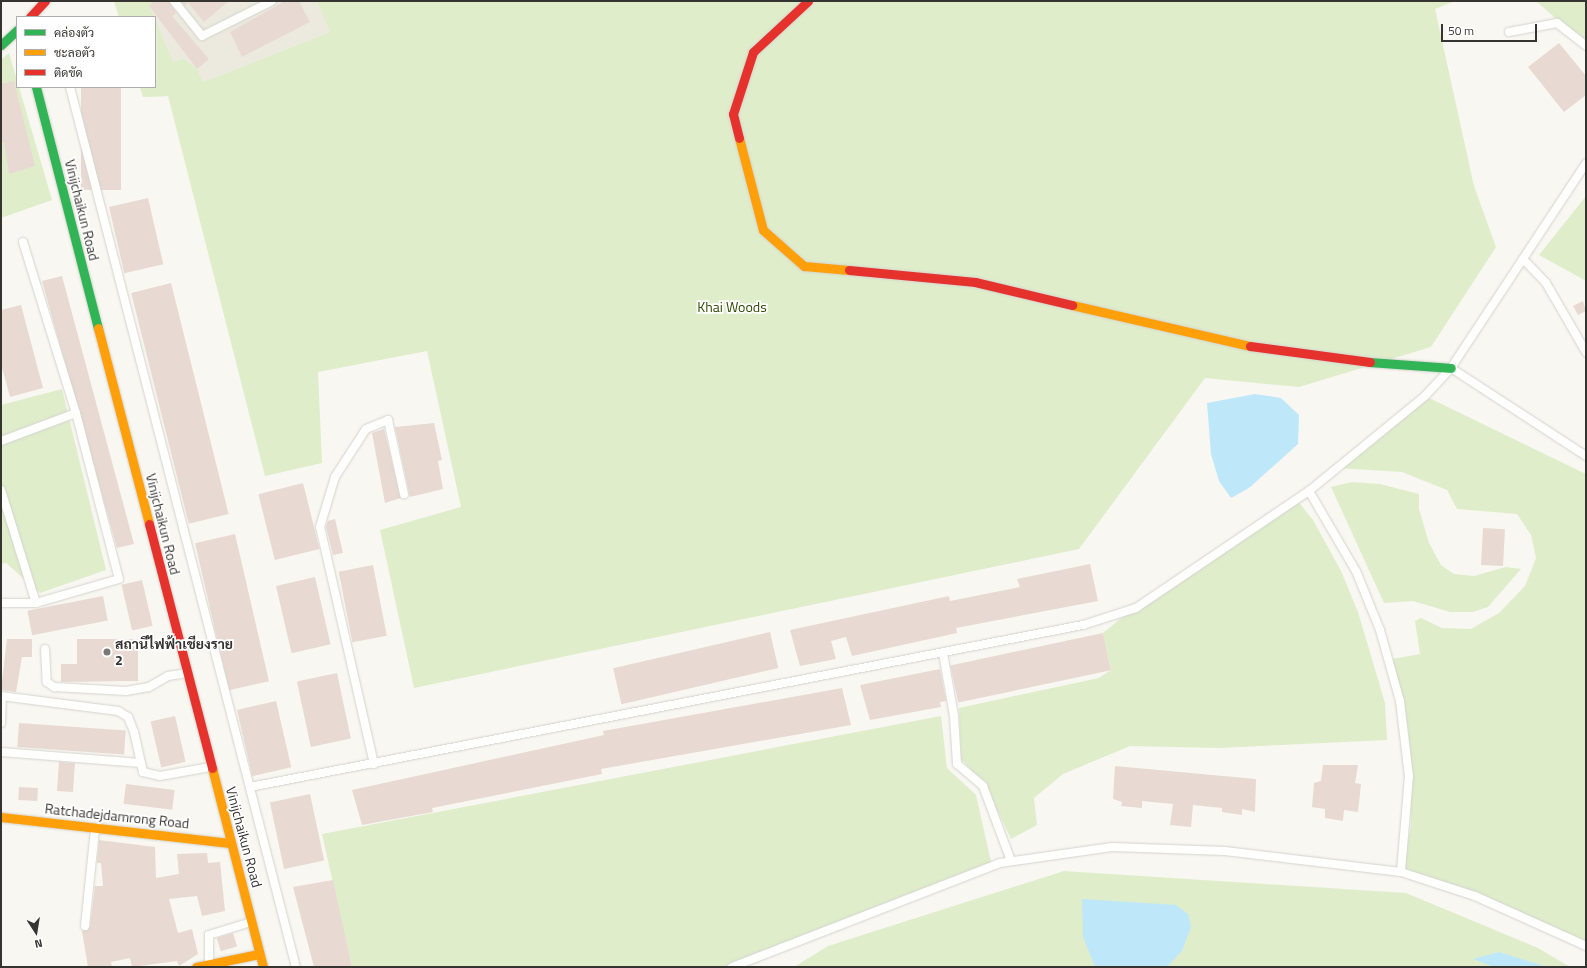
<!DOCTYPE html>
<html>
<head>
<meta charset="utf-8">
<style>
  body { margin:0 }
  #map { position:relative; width:1587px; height:968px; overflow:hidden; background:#f8f7f1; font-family:"Titillium Web",Sarabun,sans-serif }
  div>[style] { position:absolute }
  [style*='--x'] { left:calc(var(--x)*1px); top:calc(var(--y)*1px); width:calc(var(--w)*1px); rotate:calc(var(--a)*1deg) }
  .built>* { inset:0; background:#eceade }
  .green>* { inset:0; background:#dfedcb }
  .water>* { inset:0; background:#bee8f9 }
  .building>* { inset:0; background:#e8dad2; transform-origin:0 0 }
  .roads { filter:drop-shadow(0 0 1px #d4d3ce) drop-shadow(0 0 1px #d4d3ce) }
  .lane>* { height:8px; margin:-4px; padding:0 4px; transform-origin:4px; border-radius:4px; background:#fefefd }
  .fast>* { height:9px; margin:-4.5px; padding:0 4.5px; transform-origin:4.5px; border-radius:4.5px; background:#30b455 }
  .slow>* { height:9px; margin:-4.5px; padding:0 4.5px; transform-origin:4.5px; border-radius:4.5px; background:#ff9f0a }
  .jam>* { height:9px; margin:-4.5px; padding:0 4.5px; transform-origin:4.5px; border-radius:4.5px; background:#e5322d }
  .dots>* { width:11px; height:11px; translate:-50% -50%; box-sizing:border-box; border:2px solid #fff; border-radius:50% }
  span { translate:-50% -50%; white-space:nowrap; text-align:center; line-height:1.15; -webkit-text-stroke:3.5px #fff; paint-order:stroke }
  .street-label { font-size:14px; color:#353430 }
  .park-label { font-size:14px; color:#304903 }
  .poi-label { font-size:14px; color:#353430; font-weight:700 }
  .left { translate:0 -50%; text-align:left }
  .frame { position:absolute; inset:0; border:2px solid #353430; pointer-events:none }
  .legend { position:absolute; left:16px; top:16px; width:140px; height:72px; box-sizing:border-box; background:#fff; border:1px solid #aeaeac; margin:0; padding:5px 7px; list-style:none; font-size:12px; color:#353430 }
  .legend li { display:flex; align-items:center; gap:8px; height:20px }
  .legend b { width:20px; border:1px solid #aeaeac }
  .north { position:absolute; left:16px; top:912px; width:40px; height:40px; -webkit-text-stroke:3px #fff; paint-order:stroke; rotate:168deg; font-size:11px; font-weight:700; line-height:16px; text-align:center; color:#353430 }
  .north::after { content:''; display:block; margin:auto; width:14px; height:18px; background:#353430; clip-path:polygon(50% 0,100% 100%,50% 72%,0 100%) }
  .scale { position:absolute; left:1441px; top:24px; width:96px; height:18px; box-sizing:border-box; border:2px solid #353430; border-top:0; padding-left:5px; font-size:12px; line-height:14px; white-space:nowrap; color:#353430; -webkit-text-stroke:3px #fff; paint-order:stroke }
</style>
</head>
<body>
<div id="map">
  <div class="built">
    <div style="clip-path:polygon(114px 1px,402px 1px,401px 4px,168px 96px,143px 97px,140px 87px,155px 87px,155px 17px,119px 17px)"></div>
  </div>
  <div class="green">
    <div style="clip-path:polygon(114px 1px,154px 1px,149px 6px,154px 17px,119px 17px)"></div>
    <div style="clip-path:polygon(317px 1px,1455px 1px,1435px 9px,1474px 186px,1496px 247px,1431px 347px,1299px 387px,1205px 378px,1079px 549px,414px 688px,380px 530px,461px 507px,427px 351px,318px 372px,322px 463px,265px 476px,168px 96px,143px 97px,140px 87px,155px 87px,155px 19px,173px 62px,184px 59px,197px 69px,203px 82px,330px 32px)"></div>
    <div style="clip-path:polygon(1536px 1px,1586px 1px,1586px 45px)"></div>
    <div style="clip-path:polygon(9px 53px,52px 200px,1px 218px,1px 60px)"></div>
    <div style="clip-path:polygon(1586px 196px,1586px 281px,1539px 255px)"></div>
    <div style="clip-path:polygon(62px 389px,106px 570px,40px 593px,6px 563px,1px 564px,1px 405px)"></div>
    <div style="clip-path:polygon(1425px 396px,1586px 474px,1586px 946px,1475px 896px,1401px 872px,1411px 827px,1410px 767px,1392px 659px,1420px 654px,1415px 621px,1421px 618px,1442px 628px,1471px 629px,1499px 613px,1525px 586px,1536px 558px,1531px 535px,1517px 514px,1457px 509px,1447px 490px,1402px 472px,1336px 468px)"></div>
    <div style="clip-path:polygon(1352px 482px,1380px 484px,1419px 494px,1419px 509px,1429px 543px,1441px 565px,1454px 574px,1474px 576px,1506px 567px,1521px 569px,1488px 607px,1473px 612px,1450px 612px,1413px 601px,1384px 603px,1331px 487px)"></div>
    <div style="clip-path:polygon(1296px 499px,1313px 520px,1341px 571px,1358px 612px,1385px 703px,1387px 740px,1219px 748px,1130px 746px,1063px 774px,1034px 798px,1037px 825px,1011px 839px,986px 786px,961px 759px,959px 708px,1099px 678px,1111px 670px,1103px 633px,1131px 610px)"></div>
    <div style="clip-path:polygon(941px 716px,947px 768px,976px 795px,992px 866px,730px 967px,352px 967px,322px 834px)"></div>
    <div style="clip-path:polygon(1064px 871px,1406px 893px,1538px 948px,1570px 967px,794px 967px,828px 946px)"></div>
  </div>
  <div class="water">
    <div style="clip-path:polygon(1255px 394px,1281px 398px,1299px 415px,1298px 444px,1249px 488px,1231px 498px,1219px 481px,1211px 454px,1207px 403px)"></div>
    <div style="clip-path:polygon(1082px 899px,1176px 905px,1188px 914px,1191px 927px,1182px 951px,1167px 967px,1095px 967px,1083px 937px)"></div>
    <div style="clip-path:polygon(1499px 952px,1547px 967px,1494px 967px,1473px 959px)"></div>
  </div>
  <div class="building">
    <div style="clip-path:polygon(154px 1px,169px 1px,176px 13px,172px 16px,209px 59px,197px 69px,149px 6px)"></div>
    <div style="clip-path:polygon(181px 1px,229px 1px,204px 22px,188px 3px,185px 6px)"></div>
    <div style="clip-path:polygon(285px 1px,299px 1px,310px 22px,242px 57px,230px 32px)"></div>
    <div style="clip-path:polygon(1559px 43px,1586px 76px,1586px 95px,1564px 112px,1528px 67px)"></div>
    <div style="clip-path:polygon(14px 81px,35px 166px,9px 174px,4px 142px,1px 143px,1px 84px)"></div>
    <div style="left:81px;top:87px;width:40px;height:103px"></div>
    <div style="left:148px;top:198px;width:68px;height:40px;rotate:77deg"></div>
    <div style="clip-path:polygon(62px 276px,134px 544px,117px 548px,42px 281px)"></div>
    <div style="left:171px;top:283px;width:238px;height:41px;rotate:76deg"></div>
    <div style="clip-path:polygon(1583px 301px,1586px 311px,1578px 315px,1573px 306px)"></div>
    <div style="clip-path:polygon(21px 305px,43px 388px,10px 397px,1px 364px,1px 310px)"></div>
    <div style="clip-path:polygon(434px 423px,442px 460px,438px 461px,443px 489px,410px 497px,395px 427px)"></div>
    <div style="clip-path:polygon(384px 429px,401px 498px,385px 503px,372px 433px)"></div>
    <div style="left:303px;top:483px;width:68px;height:46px;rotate:76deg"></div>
    <div style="clip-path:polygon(335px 519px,343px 553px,333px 555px,326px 527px,328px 521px)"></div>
    <div style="left:1483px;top:528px;width:22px;height:37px;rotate:3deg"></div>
    <div style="left:235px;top:534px;width:151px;height:41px;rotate:77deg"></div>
    <div style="clip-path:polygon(1090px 564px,1098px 601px,956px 628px,957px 633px,852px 656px,846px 637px,831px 641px,836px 659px,800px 666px,790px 630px,949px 596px,950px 601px,1020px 587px,1017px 579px)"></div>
    <div style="left:373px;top:565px;width:72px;height:35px;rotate:79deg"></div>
    <div style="left:315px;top:577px;width:69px;height:40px;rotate:77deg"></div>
    <div style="left:142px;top:580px;width:47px;height:21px;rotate:77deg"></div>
    <div style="left:103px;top:596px;width:25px;height:77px;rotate:79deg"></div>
    <div style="left:770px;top:632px;width:37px;height:161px;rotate:77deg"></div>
    <div style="left:1103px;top:633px;width:38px;height:156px;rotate:78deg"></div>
    <div style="clip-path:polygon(7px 639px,32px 639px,32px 657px,22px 657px,16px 692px,1px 690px)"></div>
    <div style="clip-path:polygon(77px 639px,138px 639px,138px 681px,61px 682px,61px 664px,77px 664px)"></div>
    <div style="clip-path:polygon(940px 669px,946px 701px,940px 702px,941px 707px,870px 720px,860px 685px)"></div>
    <div style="left:337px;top:673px;width:67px;height:41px;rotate:78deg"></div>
    <div style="clip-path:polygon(842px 688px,851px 725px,601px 769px,602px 774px,432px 808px,433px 812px,362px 825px,352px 790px,604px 735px,603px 731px)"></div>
    <div style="left:276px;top:701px;width:68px;height:40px;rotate:77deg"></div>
    <div style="left:175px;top:716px;width:47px;height:25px;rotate:77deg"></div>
    <div style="left:19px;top:723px;width:107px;height:24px;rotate:4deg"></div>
    <div style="left:59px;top:762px;width:16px;height:29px;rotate:4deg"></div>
    <div style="clip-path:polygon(1323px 765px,1358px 765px,1355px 783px,1361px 784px,1358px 812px,1344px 810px,1343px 821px,1325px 818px,1325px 809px,1312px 807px,1314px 783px,1321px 781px)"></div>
    <div style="clip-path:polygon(1115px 766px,1256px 779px,1255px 812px,1242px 809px,1242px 815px,1222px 812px,1222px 808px,1193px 805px,1191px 827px,1170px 825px,1173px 804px,1142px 801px,1142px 808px,1121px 806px,1122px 802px,1113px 799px)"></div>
    <div style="left:126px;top:784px;width:49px;height:20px;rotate:7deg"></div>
    <div style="left:19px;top:787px;width:19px;height:13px;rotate:3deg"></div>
    <div style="left:310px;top:794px;width:68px;height:41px;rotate:78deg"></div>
    <div style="clip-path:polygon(99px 840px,155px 847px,156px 878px,179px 874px,177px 854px,207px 853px,208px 863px,220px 862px,225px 911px,202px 916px,197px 896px,169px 899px,178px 933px,192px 929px,198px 954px,179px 966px,177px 961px,132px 967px,130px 958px,111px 962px,112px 967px,88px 967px,82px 931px,90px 927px,95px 886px,103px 886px,101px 863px,97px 863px)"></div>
    <div style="clip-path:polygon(333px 880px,352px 967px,314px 967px,293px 887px)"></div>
    <div style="left:233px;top:933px;width:14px;height:17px;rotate:73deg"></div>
  </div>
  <div class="roads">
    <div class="lane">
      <div style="--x:174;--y:1;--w:45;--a:51.3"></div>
      <div style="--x:202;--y:36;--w:78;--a:-26.6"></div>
      <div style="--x:1509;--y:32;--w:49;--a:-10.6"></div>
      <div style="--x:1557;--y:23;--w:37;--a:38"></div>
      <div style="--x:70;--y:87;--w:909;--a:75.6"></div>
      <div style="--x:23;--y:242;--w:179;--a:72.8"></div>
      <div style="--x:1523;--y:259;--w:33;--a:46"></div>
      <div style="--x:1546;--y:283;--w:80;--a:59.9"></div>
      <div style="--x:1451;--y:368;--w:161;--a:33.1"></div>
      <div style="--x:1;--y:441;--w:80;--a:-20.5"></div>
      <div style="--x:76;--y:413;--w:171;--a:75.5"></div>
      <div style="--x:119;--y:579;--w:86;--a:163.9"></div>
      <div style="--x:1;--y:490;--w:118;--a:72.8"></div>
      <div style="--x:36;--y:603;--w:35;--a:180"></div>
      <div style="--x:1309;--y:491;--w:93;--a:59.6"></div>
      <div style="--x:1356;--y:571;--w:64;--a:67.9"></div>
      <div style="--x:1380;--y:630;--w:74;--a:74.3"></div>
      <div style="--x:1400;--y:701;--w:76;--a:83.2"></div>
      <div style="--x:1409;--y:776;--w:96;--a:94.8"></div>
      <div style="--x:45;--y:649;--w:33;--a:87"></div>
      <div style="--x:47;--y:682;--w:9;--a:36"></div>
      <div style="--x:54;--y:687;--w:72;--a:3.2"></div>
      <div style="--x:126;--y:691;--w:23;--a:-10"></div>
      <div style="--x:149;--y:687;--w:22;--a:-30"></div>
      <div style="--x:168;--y:676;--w:18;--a:-9"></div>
      <div style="--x:943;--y:653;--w:64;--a:80.1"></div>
      <div style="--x:954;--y:716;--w:48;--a:86.4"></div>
      <div style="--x:957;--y:764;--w:34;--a:40"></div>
      <div style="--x:983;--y:786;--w:80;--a:69.5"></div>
      <div style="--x:1;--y:696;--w:118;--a:7.3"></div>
      <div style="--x:118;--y:711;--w:12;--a:31"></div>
      <div style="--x:128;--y:717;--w:16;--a:68"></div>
      <div style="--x:134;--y:732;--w:41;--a:77.3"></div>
      <div style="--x:143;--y:772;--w:17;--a:13"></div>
      <div style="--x:160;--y:776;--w:51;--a:-10.2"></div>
      <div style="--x:1;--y:723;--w:26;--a:-88"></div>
      <div style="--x:1;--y:752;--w:140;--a:4.5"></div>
      <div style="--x:374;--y:764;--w:243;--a:-102.8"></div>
      <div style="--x:320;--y:527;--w:52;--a:-73.3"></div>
      <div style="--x:335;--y:477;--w:57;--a:-57.1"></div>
      <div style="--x:366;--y:429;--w:24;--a:-22"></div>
      <div style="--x:388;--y:420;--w:76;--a:77.8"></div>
      <div style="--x:250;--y:787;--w:849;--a:-11.01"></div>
      <div style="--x:1083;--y:625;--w:56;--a:-17.8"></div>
      <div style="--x:1136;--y:608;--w:209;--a:-34.1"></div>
      <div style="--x:1309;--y:491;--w:150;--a:-39.3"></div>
      <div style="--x:1425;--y:396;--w:38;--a:-47"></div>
      <div style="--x:1451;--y:368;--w:245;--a:-56.6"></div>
      <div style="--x:85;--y:926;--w:98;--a:-84.1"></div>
      <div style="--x:209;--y:959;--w:24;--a:-90"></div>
      <div style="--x:209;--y:935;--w:44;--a:-17.2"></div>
      <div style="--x:732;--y:967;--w:287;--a:-21.2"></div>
      <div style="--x:1000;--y:863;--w:113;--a:-8.1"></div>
      <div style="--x:1112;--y:847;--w:113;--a:2"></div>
      <div style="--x:1225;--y:851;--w:177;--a:6.8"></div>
      <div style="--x:1401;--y:872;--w:78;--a:18"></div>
      <div style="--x:1475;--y:896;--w:122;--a:24.2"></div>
    </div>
    <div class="fast">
      <div style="--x:1;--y:45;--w:22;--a:-43"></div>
      <div style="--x:36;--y:87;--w:249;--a:75.6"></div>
      <div style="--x:1370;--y:362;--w:81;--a:4.2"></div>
    </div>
    <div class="slow">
      <div style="--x:739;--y:138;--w:95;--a:75.4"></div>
      <div style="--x:763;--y:230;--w:55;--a:41.3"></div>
      <div style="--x:804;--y:266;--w:45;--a:5.1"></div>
      <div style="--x:1072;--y:305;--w:183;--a:13"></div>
      <div style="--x:98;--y:328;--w:203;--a:75.4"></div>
      <div style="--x:212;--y:768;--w:205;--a:75.6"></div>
      <div style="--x:1;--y:817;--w:230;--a:6.5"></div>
      <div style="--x:196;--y:967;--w:64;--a:-11.7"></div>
    </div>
    <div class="jam">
      <div style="--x:30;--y:17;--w:22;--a:-47"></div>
      <div style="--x:739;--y:138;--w:25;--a:-104"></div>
      <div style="--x:733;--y:114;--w:65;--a:-72.1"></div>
      <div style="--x:753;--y:52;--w:75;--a:-42.8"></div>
      <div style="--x:849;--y:270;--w:127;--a:5.4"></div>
      <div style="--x:975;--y:282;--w:100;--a:13.3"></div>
      <div style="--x:1250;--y:346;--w:121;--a:7.6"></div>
      <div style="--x:149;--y:524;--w:252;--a:75.5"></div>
    </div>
  </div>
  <div class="dots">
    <div style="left:107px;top:652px;background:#797874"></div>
  </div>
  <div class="street-label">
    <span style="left:82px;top:210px;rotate:76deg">Vinijchaikun Road</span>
    <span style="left:163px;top:524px;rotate:76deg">Vinijchaikun Road</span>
    <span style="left:117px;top:816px;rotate:6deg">Ratchadejdamrong Road</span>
    <span style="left:244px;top:837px;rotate:75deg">Vinijchaikun Road</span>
  </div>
  <div class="park-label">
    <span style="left:732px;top:307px">Khai Woods</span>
  </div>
  <div class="poi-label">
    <span class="left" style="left:115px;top:652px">สถานีไฟฟ้าเชียงราย<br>2</span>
  </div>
  <div class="frame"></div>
  <ul class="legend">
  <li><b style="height:5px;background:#30b455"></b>คล่องตัว</li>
  <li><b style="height:5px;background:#ff9f0a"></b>ชะลอตัว</li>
  <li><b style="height:5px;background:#e5322d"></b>ติดขัด</li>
  </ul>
  <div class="north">N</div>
  <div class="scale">50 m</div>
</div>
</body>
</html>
